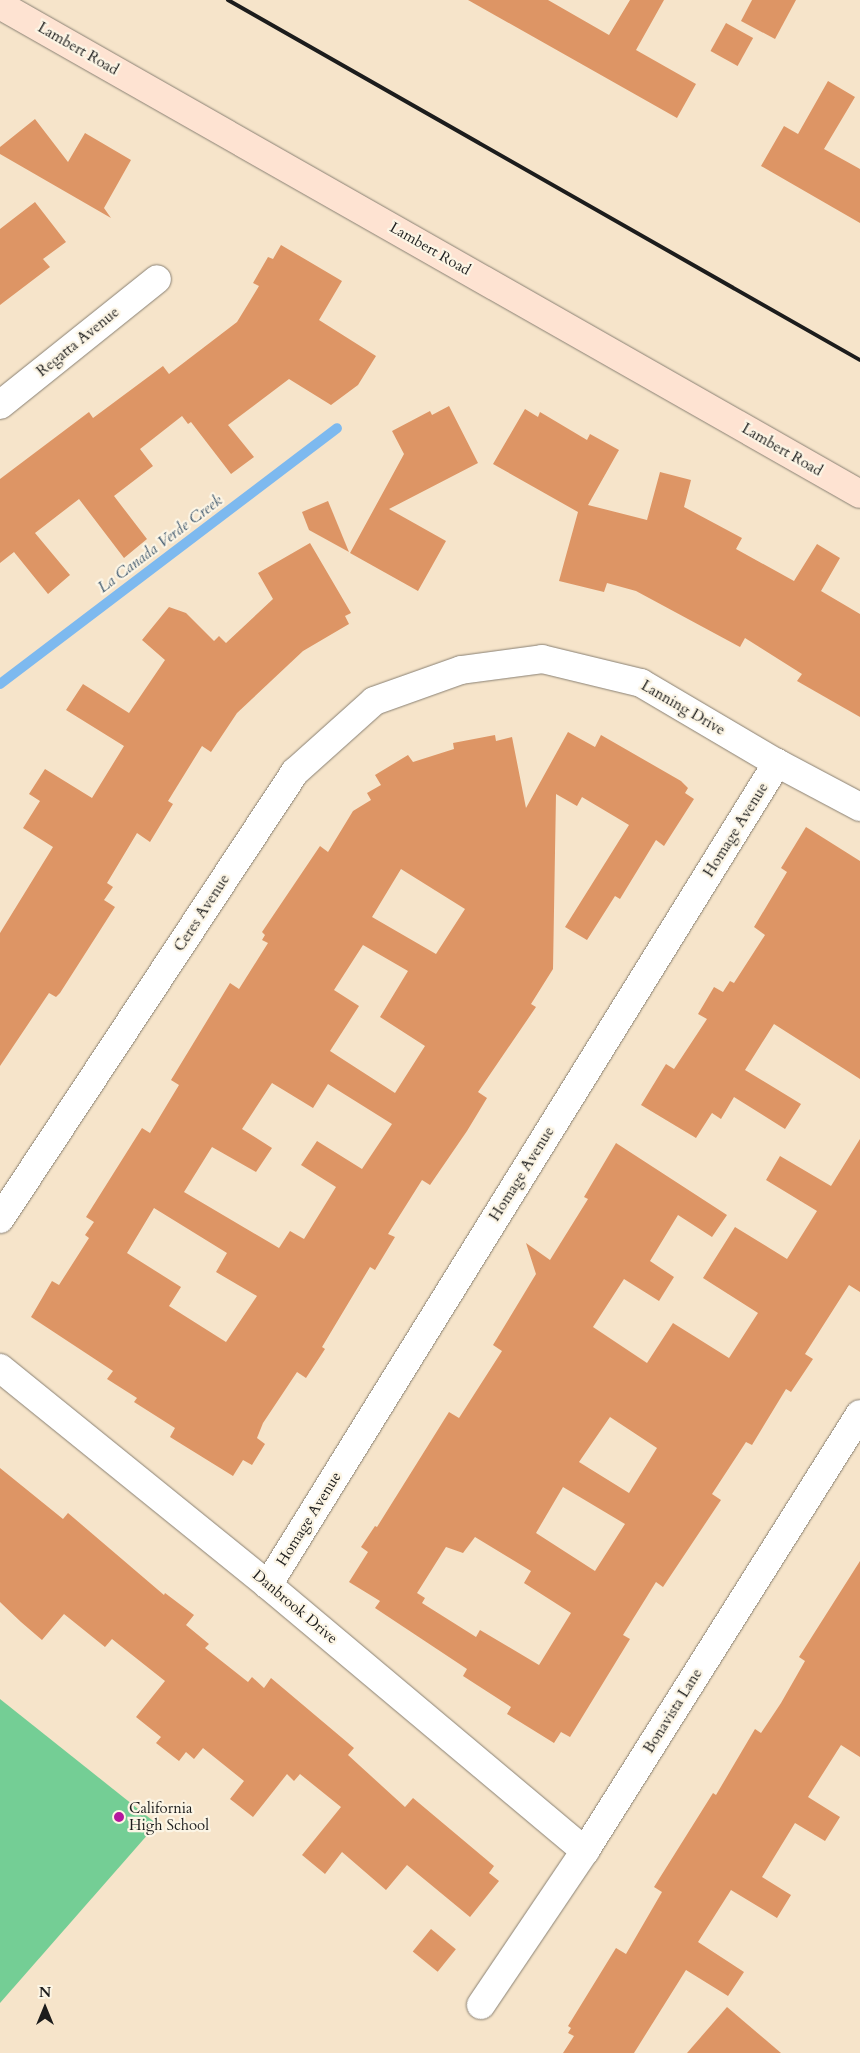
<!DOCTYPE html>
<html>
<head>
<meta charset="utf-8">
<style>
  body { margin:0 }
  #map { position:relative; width:860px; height:2053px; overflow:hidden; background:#f6e4ca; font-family:Cardo,serif }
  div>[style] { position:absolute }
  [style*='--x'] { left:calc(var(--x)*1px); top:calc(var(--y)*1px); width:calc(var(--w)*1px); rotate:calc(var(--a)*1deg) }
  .green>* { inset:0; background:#74ce95 }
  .stream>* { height:10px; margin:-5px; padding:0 5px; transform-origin:5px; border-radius:5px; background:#7db9ef }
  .building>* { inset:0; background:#dd9565; transform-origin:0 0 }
  .roads { filter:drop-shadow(0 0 1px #898073) drop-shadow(0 0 1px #898073) }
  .minor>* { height:28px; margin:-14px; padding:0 14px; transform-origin:14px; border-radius:14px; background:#fff }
  .secondary>* { height:28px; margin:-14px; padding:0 14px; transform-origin:14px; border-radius:14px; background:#fee3d2 }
  .rail>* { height:4px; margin:-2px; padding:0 2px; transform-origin:2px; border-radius:2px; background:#1c1c1c }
  .dots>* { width:14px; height:14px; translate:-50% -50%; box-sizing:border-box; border:2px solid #fcf5e5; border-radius:50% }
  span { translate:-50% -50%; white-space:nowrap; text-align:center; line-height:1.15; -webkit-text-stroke:4.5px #fcf5e5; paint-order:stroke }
  .street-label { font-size:15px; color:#1c1c1c }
  .poi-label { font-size:15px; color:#1c1c1c }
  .left { translate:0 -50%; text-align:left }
  .water-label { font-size:16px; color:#435b70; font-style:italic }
  .north { position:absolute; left:20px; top:1983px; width:50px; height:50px; -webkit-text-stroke:4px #fcf5e5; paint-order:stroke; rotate:0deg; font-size:14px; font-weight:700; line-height:20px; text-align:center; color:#1c1c1c }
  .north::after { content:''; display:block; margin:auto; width:18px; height:22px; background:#1c1c1c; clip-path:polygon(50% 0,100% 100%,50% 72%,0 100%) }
</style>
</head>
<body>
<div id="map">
  <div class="green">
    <div style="clip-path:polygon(0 1699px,157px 1824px,0 2003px)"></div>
  </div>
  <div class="stream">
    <div style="--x:0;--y:684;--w:423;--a:-37.2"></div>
  </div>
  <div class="building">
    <div style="clip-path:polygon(468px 0,548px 0,609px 35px,630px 0,664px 0,636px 50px,696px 84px,677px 118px)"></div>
    <div style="clip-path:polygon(752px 0,796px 0,775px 39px,741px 21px)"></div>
    <div style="left:726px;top:23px;width:31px;height:32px;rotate:29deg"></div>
    <div style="clip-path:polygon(828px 81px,855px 97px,824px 149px,860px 169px,860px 223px,761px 166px,784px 126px,798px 134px)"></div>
    <div style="clip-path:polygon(35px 119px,68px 162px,85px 133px,131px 160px,104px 208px,111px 218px,0 154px,0 147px)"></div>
    <div style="clip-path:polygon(35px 202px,66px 242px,43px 259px,50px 267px,0 305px,0 229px)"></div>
    <div style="clip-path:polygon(281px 245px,342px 281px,319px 320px,376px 356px,358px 385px,331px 405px,289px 379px,228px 425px,254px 457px,231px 474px,191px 422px,188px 424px,182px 416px,140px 449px,153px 466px,114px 496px,147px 539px,124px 558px,79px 499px,35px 533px,70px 575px,48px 594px,14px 552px,0 563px,0 479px,89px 412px,93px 418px,163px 366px,169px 374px,237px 322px,259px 286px,253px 283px,268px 257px,273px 259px)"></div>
    <div style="clip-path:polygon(449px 406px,478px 463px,389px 509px,446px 541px,418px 591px,350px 553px,404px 454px,392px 431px,430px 411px,432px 415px)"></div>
    <div style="clip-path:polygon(525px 409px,538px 417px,540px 412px,587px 440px,590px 434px,619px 450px,588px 505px,647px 520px,660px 472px,691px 480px,684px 507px,742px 538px,736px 549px,794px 581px,817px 544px,840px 558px,821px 591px,860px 614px,860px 717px,797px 681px,802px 674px,745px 638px,740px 647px,636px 591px,607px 583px,604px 592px,559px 581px,578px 512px,493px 464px)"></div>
    <div style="clip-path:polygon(328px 501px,349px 552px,309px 530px,302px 512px)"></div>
    <div style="clip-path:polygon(310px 543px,351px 613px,345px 616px,349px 624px,303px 651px,237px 713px,211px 752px,202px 746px,168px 801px,173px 804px,150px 842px,137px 833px,107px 883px,113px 887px,104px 900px,115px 907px,60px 993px,56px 997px,49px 993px,0 1066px,0 933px,53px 847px,23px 828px,40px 801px,29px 794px,45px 769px,92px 798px,124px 746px,66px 710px,83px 684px,129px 713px,165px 660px,142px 640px,169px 607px,186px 613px,214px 641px,219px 636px,226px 643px,273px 599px,258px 573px)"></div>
    <div style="clip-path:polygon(evenodd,568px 732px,595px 747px,601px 735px,681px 781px,688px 788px,685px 793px,694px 799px,664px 846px,656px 840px,620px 899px,615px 896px,587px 940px,565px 927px,629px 825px,582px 797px,577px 806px,556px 794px,553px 969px,531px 1004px,536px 1007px,478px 1092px,487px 1098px,467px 1131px,430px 1185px,422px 1180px,388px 1234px,395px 1237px,375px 1270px,370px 1267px,322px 1347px,325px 1349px,306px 1378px,297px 1372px,263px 1423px,257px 1438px,265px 1444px,252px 1465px,243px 1460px,233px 1476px,170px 1437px,175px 1428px,134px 1402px,137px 1398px,107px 1379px,113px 1371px,31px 1317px,52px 1281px,59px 1285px,89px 1238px,85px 1235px,94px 1222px,86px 1217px,142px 1128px,150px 1133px,179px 1085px,171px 1080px,230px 983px,239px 989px,268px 943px,262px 940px,265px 935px,262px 932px,320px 846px,328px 852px,353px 811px,371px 800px,367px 793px,381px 785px,375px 775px,408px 755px,413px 762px,454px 749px,453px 743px,495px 735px,496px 741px,512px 737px,526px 808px,568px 732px,401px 869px,465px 909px,436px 954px,372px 917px,401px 869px,568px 732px,363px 945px,408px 971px,380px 1017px,425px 1046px,395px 1093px,330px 1051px,359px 1006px,334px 990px,363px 945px,568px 732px,272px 1083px,313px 1108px,328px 1084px,392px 1124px,362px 1169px,317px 1141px,301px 1165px,336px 1187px,304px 1239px,290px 1231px,279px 1248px,184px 1192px,212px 1147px,256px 1172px,272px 1148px,242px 1129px,272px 1083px,568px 732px,154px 1208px,227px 1253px,216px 1272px,257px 1296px,226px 1342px,169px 1306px,181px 1287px,127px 1253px,154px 1208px)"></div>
    <div style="clip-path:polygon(806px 827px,860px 861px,860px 1079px,774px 1024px,745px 1070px,801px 1104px,785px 1129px,734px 1097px,721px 1119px,712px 1113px,696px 1138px,641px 1105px,666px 1064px,674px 1069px,707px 1019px,698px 1014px,714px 987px,723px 992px,730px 981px,734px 983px,765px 935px,754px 927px,787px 872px,781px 868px)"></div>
    <div style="clip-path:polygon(evenodd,860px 1139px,860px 1292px,849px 1285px,805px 1354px,813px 1359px,791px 1392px,786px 1389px,752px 1445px,746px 1442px,712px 1494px,721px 1500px,663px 1587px,656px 1582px,623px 1635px,630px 1639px,570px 1737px,561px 1732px,554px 1743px,507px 1714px,511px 1707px,463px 1676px,467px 1669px,375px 1608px,380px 1601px,349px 1582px,368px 1552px,361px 1547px,375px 1526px,377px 1527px,449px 1412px,459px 1418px,502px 1351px,493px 1345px,536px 1274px,526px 1243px,550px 1260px,588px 1199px,584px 1197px,616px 1143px,727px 1215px,712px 1237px,678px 1215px,650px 1261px,674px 1277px,659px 1301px,624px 1279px,593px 1327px,647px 1363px,673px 1323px,729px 1358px,758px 1313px,703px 1278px,735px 1227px,787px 1259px,817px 1211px,766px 1180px,780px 1156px,831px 1186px,860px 1139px,610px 1417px,657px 1448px,629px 1493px,579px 1462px,610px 1417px,860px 1139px,563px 1487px,625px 1524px,595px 1571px,536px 1533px,563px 1487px,860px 1139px,475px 1537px,531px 1571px,524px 1583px,571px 1613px,539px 1665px,480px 1630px,476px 1637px,422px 1603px,425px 1598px,417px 1593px,446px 1547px,463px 1553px,475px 1537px)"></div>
    <div style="clip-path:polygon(0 1468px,63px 1519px,68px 1513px,164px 1595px,165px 1593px,194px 1615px,186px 1625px,209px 1644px,205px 1648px,248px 1682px,252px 1677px,264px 1688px,271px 1678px,354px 1748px,348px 1755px,405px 1807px,413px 1798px,494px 1866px,489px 1873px,499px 1881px,470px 1917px,407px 1865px,386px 1890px,342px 1852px,325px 1874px,302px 1855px,341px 1807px,300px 1774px,294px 1781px,287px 1774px,253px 1817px,230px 1799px,244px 1781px,203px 1748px,194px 1759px,186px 1752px,179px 1761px,156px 1743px,161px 1737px,136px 1717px,165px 1681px,112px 1639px,105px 1647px,64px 1614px,42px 1640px,21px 1622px,0 1602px)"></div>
    <div style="clip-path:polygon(860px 1561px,860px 1757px,841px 1745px,808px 1797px,840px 1817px,825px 1841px,795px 1823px,762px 1877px,791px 1895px,777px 1918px,731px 1890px,698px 1942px,744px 1972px,728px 1996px,686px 1970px,634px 2053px,563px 2053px,574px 2036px,568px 2033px,571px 2028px,568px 2026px,616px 1948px,626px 1954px,662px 1892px,654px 1887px,713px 1793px,716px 1795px,755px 1729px,761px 1733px,781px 1703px,805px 1661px,799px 1657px)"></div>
    <div style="left:431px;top:1929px;width:32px;height:29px;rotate:39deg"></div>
    <div style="clip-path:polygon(727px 2007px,781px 2053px,687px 2053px)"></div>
  </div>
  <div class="roads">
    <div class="minor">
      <div style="--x:0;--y:405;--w:201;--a:-38.7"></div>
      <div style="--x:0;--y:1219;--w:536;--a:-56.58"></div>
      <div style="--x:295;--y:772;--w:106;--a:-41.9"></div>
      <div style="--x:374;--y:701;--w:92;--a:-19.6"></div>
      <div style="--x:461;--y:670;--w:82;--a:-7.7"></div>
      <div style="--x:542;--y:659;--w:102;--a:13.6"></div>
      <div style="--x:641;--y:683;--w:158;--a:30.5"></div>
      <div style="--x:777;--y:763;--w:94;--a:27.9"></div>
      <div style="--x:0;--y:1368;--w:345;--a:39"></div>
      <div style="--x:268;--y:1585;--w:414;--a:40"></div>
      <div style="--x:268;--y:1585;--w:967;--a:-58.23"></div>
      <div style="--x:481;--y:2005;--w:186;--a:-56"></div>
      <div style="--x:585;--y:1851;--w:516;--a:-57.82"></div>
    </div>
    <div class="secondary">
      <div style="--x:0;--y:5;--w:989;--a:29.62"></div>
    </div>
  </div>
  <div class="rail">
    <div style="--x:228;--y:0;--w:727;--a:29.67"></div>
  </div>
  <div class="dots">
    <div style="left:119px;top:1817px;background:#b5179e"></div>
  </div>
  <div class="street-label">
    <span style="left:78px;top:49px;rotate:30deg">Lambert Road</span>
    <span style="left:430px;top:249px;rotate:30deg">Lambert Road</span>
    <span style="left:78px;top:342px;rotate:-39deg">Regatta Avenue</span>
    <span style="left:782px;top:450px;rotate:30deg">Lambert Road</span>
    <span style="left:683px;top:708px;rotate:30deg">Lanning Drive</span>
    <span style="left:736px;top:830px;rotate:-58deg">Homage Avenue</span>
    <span style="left:202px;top:913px;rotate:-57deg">Ceres Avenue</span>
    <span style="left:522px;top:1174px;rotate:-58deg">Homage Avenue</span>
    <span style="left:309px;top:1519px;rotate:-58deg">Homage Avenue</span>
    <span style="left:295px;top:1607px;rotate:40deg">Danbrook Drive</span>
    <span style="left:673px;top:1711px;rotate:-58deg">Bonavista Lane</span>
  </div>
  <div class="poi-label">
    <span class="left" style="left:129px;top:1817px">California<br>High School</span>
  </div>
  <div class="water-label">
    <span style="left:160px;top:544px;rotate:-37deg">La Canada Verde Creek</span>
  </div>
  <div class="north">N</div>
</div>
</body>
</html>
